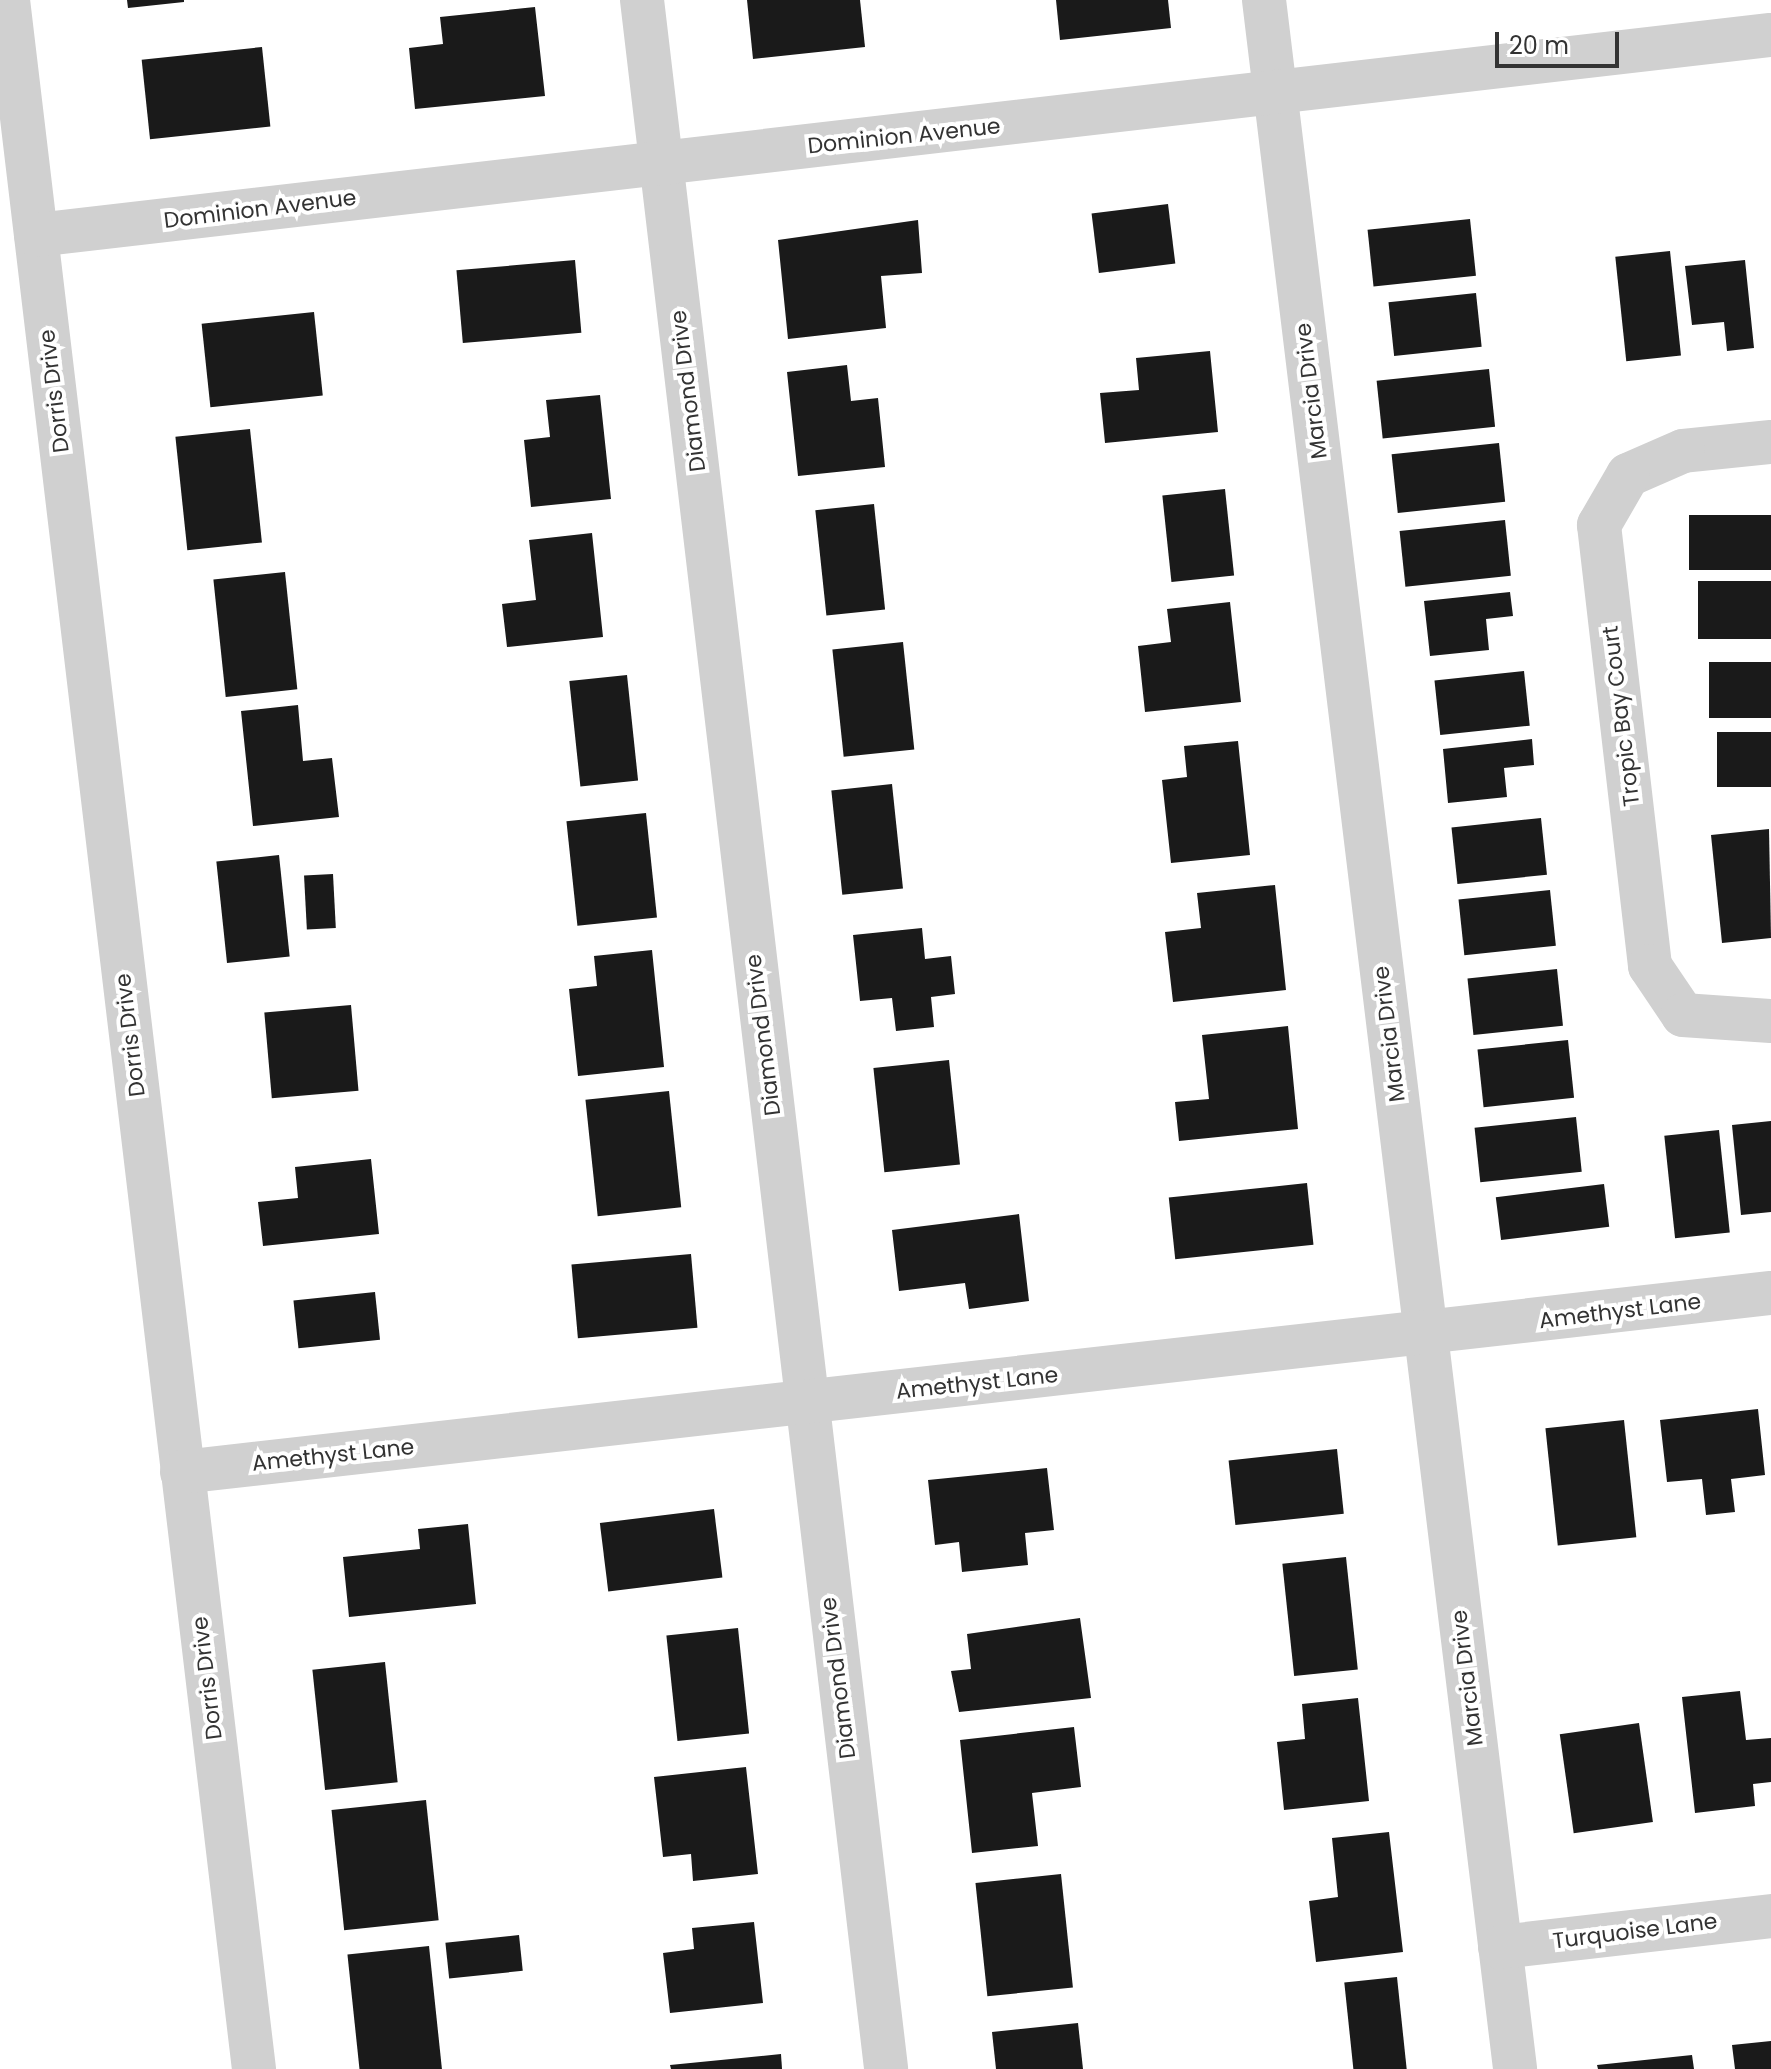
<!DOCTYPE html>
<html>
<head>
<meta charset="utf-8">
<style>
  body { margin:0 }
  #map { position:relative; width:1771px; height:2069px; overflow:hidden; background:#fff; font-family:Poppins,sans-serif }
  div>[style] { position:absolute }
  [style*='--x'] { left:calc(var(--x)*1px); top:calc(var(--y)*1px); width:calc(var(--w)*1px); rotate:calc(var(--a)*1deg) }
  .building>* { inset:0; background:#1a1a1a; transform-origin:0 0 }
  .minor>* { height:44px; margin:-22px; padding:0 22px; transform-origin:22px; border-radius:22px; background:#d0d0d0 }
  span { translate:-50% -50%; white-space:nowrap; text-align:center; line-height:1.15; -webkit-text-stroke:8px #fff; paint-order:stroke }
  .street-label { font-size:22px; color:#333 }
  .scale { position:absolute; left:1495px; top:32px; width:124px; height:36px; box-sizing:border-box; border:4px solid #333; border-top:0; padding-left:10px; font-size:24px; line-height:28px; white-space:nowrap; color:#333; -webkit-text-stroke:6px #fff; paint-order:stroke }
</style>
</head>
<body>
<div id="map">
  <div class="building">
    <div style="clip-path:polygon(127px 0,184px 0,184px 2px,128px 8px)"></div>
    <div style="clip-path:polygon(747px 0,860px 0,865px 47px,753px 59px)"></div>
    <div style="clip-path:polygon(1056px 0,1168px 0,1171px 28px,1060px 40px)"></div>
    <div style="clip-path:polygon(535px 7px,545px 96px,415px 109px,409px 48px,443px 44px,440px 17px)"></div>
    <div style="left:262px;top:47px;width:80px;height:121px;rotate:84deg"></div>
    <div style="left:1168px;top:204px;width:60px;height:77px;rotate:83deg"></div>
    <div style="left:1470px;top:219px;width:57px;height:103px;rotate:84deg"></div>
    <div style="clip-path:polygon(918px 220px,922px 273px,881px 276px,886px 328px,788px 339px,778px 240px)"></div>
    <div style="left:1670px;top:251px;width:105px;height:55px;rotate:84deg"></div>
    <div style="left:575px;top:260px;width:73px;height:119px;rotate:85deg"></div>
    <div style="clip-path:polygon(1745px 260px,1754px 348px,1727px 351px,1724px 322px,1692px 325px,1685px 266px)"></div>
    <div style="left:1476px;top:293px;width:54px;height:88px;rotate:84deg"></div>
    <div style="left:314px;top:312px;width:84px;height:113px;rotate:84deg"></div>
    <div style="clip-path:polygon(1210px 351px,1218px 432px,1105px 443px,1100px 393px,1139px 390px,1136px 358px)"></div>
    <div style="clip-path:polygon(847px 365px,851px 401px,878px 398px,885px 467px,798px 476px,787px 372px)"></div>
    <div style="left:1489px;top:369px;width:58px;height:113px;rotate:84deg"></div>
    <div style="clip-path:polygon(600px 395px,611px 499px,531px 507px,524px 440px,550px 437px,546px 400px)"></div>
    <div style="left:250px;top:429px;width:114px;height:75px;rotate:84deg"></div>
    <div style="left:1499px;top:443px;width:59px;height:108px;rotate:84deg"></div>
    <div style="left:1225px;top:489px;width:87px;height:63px;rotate:84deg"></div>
    <div style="left:874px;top:504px;width:106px;height:59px;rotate:84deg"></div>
    <div style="left:1771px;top:515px;width:55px;height:82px;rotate:90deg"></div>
    <div style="left:1505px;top:520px;width:56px;height:106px;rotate:84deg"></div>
    <div style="clip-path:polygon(592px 533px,603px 637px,507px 647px,502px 604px,536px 600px,529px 540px)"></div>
    <div style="left:285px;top:572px;width:118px;height:72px;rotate:84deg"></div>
    <div style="left:1771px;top:581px;width:58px;height:73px;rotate:90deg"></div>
    <div style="clip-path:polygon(1510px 592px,1513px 616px,1486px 619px,1489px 650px,1430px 656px,1424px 601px)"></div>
    <div style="clip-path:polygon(1230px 602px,1241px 702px,1145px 712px,1138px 646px,1171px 642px,1167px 609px)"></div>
    <div style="left:903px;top:642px;width:108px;height:71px;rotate:84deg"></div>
    <div style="left:1771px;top:662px;width:56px;height:62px;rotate:90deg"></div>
    <div style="left:1524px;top:671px;width:55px;height:90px;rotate:84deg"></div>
    <div style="left:627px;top:675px;width:106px;height:58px;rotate:84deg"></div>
    <div style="clip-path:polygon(298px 705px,303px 761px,332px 758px,339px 817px,253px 826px,241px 711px)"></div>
    <div style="left:1771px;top:732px;width:55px;height:54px;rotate:90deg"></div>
    <div style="clip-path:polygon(1532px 739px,1534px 765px,1504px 768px,1507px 797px,1448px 803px,1443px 749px)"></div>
    <div style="clip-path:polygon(1238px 741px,1250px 855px,1171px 863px,1162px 780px,1187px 777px,1184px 746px)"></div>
    <div style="left:892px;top:784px;width:105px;height:61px;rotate:84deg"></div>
    <div style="left:646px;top:813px;width:105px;height:80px;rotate:84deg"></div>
    <div style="left:1541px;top:818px;width:57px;height:90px;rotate:84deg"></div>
    <div style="clip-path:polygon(1769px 829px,1771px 938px,1722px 943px,1711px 835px)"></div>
    <div style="left:279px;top:855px;width:102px;height:63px;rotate:84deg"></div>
    <div style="left:333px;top:874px;width:54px;height:29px;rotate:87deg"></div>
    <div style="clip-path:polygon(1275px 885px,1286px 990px,1173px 1002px,1165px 932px,1201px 928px,1197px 893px)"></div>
    <div style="left:1550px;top:890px;width:56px;height:92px;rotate:84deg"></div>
    <div style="clip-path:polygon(922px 928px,925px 959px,951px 956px,955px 994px,931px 997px,934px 1027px,896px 1031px,892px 998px,860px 1001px,853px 935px)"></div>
    <div style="clip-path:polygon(652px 950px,664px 1067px,578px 1076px,569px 989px,597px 986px,594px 956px)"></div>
    <div style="left:1557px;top:969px;width:57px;height:90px;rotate:84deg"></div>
    <div style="left:351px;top:1005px;width:86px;height:87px;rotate:85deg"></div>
    <div style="clip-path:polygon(1288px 1026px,1298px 1129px,1179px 1141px,1175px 1102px,1209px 1099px,1202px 1035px)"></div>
    <div style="left:1568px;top:1040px;width:58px;height:91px;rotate:84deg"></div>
    <div style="left:949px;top:1060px;width:105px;height:76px;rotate:84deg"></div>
    <div style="left:669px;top:1091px;width:117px;height:84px;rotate:84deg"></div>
    <div style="left:1576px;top:1117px;width:55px;height:102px;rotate:84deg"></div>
    <div style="clip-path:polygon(1771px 1121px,1771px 1212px,1741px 1215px,1732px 1125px)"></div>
    <div style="left:1719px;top:1130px;width:103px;height:55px;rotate:84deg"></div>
    <div style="clip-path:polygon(371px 1159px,379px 1234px,263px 1246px,258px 1202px,298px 1198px,295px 1167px)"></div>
    <div style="left:1307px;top:1183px;width:62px;height:139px;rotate:84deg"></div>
    <div style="left:1604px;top:1184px;width:43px;height:109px;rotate:83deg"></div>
    <div style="clip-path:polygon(1019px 1214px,1029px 1301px,969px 1309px,965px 1283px,899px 1291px,892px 1230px)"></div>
    <div style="left:691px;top:1254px;width:74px;height:120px;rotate:85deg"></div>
    <div style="left:375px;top:1292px;width:48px;height:82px;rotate:84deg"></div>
    <div style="clip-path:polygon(1758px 1409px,1765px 1475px,1731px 1479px,1735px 1512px,1706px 1515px,1702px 1479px,1667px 1482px,1660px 1420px)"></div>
    <div style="left:1624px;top:1420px;width:118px;height:79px;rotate:84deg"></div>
    <div style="left:1337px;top:1449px;width:65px;height:109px;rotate:84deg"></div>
    <div style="clip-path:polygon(1047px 1468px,1054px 1530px,1025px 1533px,1028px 1565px,962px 1572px,959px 1542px,935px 1545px,928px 1480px)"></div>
    <div style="left:714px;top:1509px;width:69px;height:115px;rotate:83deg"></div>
    <div style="clip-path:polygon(468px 1524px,476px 1604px,349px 1617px,343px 1557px,420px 1549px,418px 1529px)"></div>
    <div style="left:1346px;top:1557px;width:113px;height:64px;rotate:84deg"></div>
    <div style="clip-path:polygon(1080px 1618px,1091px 1698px,959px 1712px,951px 1671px,971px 1669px,967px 1634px)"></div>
    <div style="left:738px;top:1628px;width:106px;height:72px;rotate:84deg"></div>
    <div style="left:385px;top:1662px;width:121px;height:73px;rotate:84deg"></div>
    <div style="clip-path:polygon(1740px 1691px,1746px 1740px,1771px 1738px,1771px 1782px,1753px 1784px,1755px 1806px,1695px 1813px,1682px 1697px)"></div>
    <div style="clip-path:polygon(1358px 1698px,1369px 1801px,1284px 1810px,1277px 1742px,1305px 1739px,1302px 1704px)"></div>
    <div style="left:1639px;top:1723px;width:100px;height:80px;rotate:82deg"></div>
    <div style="clip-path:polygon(1074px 1727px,1081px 1787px,1032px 1793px,1038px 1846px,972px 1853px,960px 1740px)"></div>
    <div style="clip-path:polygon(746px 1767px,758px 1874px,693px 1881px,691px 1854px,663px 1857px,654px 1777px)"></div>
    <div style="left:426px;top:1800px;width:121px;height:95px;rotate:84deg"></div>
    <div style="clip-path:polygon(1389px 1832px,1403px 1952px,1316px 1962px,1309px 1901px,1338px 1897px,1332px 1838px)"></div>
    <div style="left:1061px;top:1874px;width:114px;height:86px;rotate:84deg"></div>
    <div style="clip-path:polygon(754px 1922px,763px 2003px,670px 2013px,663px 1953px,694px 1949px,692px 1928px)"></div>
    <div style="left:519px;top:1935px;width:36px;height:74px;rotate:84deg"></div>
    <div style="left:429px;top:1946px;width:124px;height:82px;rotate:84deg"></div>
    <div style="left:1397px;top:1977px;width:93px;height:53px;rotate:84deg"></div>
    <div style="clip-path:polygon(1078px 2023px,1083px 2069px,996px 2069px,992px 2032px)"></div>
    <div style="clip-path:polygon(1771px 2041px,1771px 2069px,1735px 2069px,1732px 2045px)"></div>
    <div style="clip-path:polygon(781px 2054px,782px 2069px,671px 2069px,670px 2065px)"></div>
    <div style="clip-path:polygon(1692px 2055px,1694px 2069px,1598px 2069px,1597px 2065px)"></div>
  </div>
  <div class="minor">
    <div style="--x:8;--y:0;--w:2084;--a:83.22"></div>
    <div style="--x:642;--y:0;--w:2083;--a:83.27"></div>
    <div style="--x:1264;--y:0;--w:2084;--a:83.08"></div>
    <div style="--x:36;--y:235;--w:1746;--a:-6.58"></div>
    <div style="--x:1771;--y:442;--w:88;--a:174.2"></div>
    <div style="--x:1683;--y:451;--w:60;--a:156.4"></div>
    <div style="--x:1628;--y:475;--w:58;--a:120.1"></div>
    <div style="--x:1599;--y:525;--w:444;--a:83.4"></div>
    <div style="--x:1650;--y:966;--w:59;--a:56"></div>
    <div style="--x:1683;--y:1015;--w:88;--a:3.9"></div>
    <div style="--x:182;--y:1472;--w:1599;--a:-6.43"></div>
    <div style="--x:1500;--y:1947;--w:273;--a:-6.5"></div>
  </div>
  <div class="street-label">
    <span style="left:904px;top:136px;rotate:-6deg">Dominion Avenue</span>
    <span style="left:260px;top:209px;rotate:-7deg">Dominion Avenue</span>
    <span style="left:54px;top:391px;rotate:-97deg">Dorris Drive</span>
    <span style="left:688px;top:391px;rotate:-97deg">Diamond Drive</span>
    <span style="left:1311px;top:391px;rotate:-97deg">Marcia Drive</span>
    <span style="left:1621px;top:716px;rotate:-97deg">Tropic Bay Court</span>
    <span style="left:1389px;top:1034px;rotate:-97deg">Marcia Drive</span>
    <span style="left:130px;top:1035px;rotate:-97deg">Dorris Drive</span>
    <span style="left:763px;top:1035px;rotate:-97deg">Diamond Drive</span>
    <span style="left:1620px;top:1311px;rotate:-7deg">Amethyst Lane</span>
    <span style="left:977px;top:1383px;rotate:-6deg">Amethyst Lane</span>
    <span style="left:333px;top:1455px;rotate:-6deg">Amethyst Lane</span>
    <span style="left:207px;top:1678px;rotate:-97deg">Dorris Drive</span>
    <span style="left:838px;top:1678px;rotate:-97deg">Diamond Drive</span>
    <span style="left:1467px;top:1678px;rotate:-97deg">Marcia Drive</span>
    <span style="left:1635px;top:1931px;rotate:-7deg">Turquoise Lane</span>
  </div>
  <div class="scale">20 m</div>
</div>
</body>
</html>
